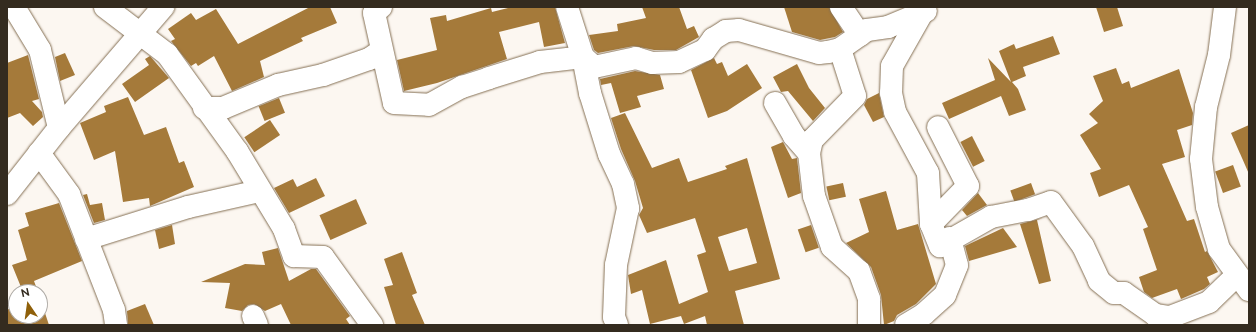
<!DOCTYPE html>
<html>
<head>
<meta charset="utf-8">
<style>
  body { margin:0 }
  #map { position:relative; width:1256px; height:332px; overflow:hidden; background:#fcf7f1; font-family:Raleway,sans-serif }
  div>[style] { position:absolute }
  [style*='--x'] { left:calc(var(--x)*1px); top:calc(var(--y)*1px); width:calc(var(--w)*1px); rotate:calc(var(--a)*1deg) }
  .building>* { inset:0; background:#a57a3a; transform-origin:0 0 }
  .roads { filter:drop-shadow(0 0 1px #857054) drop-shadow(0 0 1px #857054) }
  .minor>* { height:22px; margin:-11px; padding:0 11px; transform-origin:11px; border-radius:11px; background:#fff }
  span { translate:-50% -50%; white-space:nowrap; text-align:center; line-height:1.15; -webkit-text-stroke:3.5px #fff; paint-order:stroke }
  .frame { position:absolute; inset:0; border:8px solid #342b1f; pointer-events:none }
  .north { position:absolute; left:8px; top:284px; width:40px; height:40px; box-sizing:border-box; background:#fff; border:1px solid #aeaaa5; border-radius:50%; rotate:347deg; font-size:11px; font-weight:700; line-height:16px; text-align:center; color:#342b1f }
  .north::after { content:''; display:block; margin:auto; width:14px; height:18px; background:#8f600a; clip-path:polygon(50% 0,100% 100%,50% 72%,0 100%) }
</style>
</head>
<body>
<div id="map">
  <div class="building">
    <div style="clip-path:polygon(310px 7px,330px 7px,337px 23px,301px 38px,303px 41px,260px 61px,264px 77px,232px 91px,214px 56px,198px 66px,196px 63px,191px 66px,171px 41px,175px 39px,168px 29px,191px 13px,196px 20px,216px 9px,238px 44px)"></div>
    <div style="clip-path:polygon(512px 7px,555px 7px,565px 43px,544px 47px,539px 22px,499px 32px,507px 59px,437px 83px,404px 91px,397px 60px,437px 50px,430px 18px,446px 15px,447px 21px,491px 8px,492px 12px)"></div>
    <div style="clip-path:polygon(642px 7px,679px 7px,687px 29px,694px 26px,699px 37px,676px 50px,654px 50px,634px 46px,598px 53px,594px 50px,589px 35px,618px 31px,617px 24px,646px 18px)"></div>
    <div style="clip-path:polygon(784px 7px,829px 7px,843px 32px,835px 37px,820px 40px,792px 32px)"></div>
    <div style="clip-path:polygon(1096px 7px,1117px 7px,1123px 26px,1104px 32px)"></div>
    <div style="clip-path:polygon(1053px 36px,1060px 54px,1023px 67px,1026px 76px,1012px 82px,1018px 89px,1026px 110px,1009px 116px,1001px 96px,949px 119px,942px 103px,995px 80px,988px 58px,1011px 82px,999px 51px,1014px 44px,1016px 49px)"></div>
    <div style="clip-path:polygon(65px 53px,75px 75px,60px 81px,55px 57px)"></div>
    <div style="clip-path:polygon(28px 55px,39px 99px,32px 101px,42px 112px,43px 117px,33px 126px,20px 113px,7px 118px,7px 63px)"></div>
    <div style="clip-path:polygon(150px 56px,169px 78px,135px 102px,122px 84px,149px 65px,145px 59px)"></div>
    <div style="clip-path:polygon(714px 58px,717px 64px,722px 62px,728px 76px,747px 64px,762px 88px,727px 111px,708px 118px,691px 70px)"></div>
    <div style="clip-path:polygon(797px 64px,809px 88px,825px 108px,813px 121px,788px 91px,781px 92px,773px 77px)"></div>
    <div style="clip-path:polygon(1116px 68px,1122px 84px,1129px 81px,1131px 88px,1179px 69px,1193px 113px,1192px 125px,1177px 130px,1185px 157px,1162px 164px,1187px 221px,1194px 219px,1205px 252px,1207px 251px,1218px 272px,1207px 277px,1210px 284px,1204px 289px,1181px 299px,1177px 289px,1152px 298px,1144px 292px,1139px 277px,1157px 270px,1143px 229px,1148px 227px,1129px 185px,1099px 197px,1090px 173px,1101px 169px,1080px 135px,1098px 123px,1089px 114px,1103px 101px,1093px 76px)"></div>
    <div style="clip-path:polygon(635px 71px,660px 75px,664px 89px,637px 96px,641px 107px,620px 113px,611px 83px,601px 85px,600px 79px)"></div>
    <div style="clip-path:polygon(879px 93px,884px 117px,873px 122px,864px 105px,867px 99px)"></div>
    <div style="clip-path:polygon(128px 97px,144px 135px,166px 127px,179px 163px,184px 161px,194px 187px,150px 206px,149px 198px,123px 202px,115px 151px,94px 160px,80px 123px,106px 112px,104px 106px)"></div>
    <div style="left:279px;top:98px;width:16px;height:22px;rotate:68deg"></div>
    <div style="clip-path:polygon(evenodd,625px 113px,652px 168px,679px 158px,688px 182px,727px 169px,725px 166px,747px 158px,780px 279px,735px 291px,744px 325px,707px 325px,705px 316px,684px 324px,681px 316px,650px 324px,642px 290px,631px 294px,628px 275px,666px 260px,679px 304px,708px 292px,697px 255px,706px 252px,695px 218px,647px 233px,639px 215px,643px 208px,635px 181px,621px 149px,611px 118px,625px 113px,747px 228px,757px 263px,729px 271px,718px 237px,747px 228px)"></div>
    <div style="left:270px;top:120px;width:18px;height:31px;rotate:56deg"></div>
    <div style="clip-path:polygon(1249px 125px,1249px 174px,1231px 133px)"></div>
    <div style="left:972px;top:136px;width:28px;height:13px;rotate:63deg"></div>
    <div style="clip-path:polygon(783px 142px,792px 159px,797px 158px,801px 193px,788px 198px,771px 147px)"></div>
    <div style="left:1233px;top:165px;width:23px;height:19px;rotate:70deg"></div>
    <div style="clip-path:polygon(316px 178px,325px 196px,289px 213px,274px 188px,293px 179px,297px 187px)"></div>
    <div style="left:843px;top:183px;width:14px;height:17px;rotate:78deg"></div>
    <div style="left:1031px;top:183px;width:12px;height:22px;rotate:70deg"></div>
    <div style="clip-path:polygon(886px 191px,897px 230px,918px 224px,936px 284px,916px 304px,897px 315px,894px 321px,884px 325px,881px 295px,871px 267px,846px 243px,869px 232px,859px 199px)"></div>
    <div style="clip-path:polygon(978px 193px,987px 205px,967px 216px,962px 210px)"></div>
    <div style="clip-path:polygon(87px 194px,90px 205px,102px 203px,105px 220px,94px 223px,83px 195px)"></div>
    <div style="left:356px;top:199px;width:27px;height:40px;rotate:66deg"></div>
    <div style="clip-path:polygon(59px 203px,82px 261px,34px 281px,38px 292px,23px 292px,12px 265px,27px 260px,18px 230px,29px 226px,25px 213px)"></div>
    <div style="clip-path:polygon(1043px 218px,1037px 220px,1051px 281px,1039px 284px,1020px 224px)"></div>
    <div style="clip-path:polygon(172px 225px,175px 244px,159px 249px,155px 230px)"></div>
    <div style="left:811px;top:225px;width:24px;height:14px;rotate:71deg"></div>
    <div style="clip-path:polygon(1003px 228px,1017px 247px,969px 261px,965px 246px)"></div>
    <div style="clip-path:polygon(278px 248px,289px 281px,311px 269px,316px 269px,350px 316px,346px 319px,350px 325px,291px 325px,281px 304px,265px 311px,254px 304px,248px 305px,242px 311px,225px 308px,230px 283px,201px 282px,245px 264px,265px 265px,262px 252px)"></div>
    <div style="clip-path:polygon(402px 252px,417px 293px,412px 295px,425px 325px,396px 325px,384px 287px,393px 285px,384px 259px)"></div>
    <div style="clip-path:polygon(40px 298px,49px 325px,7px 325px,7px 310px,16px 305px,16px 316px,40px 316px)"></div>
    <div style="clip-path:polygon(145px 304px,154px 325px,128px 325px,127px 311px)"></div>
  </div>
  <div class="roads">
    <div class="minor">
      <div style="--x:14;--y:7;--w:50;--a:58.8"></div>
      <div style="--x:40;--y:50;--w:80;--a:76.3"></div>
      <div style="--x:105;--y:7;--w:78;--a:37.2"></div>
      <div style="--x:167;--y:54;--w:120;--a:54.2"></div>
      <div style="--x:237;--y:151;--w:91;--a:58.9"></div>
      <div style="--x:284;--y:229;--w:29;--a:70"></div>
      <div style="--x:294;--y:256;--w:29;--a:2"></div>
      <div style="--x:323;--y:257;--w:84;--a:54.2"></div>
      <div style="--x:381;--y:7;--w:9;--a:139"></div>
      <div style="--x:374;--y:13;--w:92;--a:77.5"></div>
      <div style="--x:394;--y:103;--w:35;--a:3"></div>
      <div style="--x:429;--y:105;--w:38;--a:-29"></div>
      <div style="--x:462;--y:87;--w:28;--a:-18"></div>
      <div style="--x:489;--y:78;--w:53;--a:-17.4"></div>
      <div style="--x:540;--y:62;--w:43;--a:-6.6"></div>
      <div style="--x:583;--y:57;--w:37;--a:79"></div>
      <div style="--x:590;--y:93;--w:64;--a:72.7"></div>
      <div style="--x:609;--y:154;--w:33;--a:65"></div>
      <div style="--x:623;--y:184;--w:25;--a:78"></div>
      <div style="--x:628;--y:208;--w:58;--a:101.9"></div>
      <div style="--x:616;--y:265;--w:52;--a:92.2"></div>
      <div style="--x:614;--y:317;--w:9;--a:69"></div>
      <div style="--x:567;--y:7;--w:52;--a:72.3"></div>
      <div style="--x:583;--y:57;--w:15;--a:42"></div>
      <div style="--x:594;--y:67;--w:43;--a:-12.1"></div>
      <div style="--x:636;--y:58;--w:17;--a:17"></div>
      <div style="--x:652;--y:63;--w:27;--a:-2"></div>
      <div style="--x:679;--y:62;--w:29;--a:-25"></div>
      <div style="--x:705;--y:50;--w:14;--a:-54"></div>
      <div style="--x:713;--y:39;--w:15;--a:-32"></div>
      <div style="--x:726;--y:31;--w:13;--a:-4"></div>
      <div style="--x:739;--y:30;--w:83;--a:16"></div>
      <div style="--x:819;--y:53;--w:9;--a:-6"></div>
      <div style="--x:828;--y:52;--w:12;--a:-14"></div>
      <div style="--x:840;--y:49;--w:33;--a:-35"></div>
      <div style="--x:867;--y:30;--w:21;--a:-8"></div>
      <div style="--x:888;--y:27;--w:41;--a:-22.8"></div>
      <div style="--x:841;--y:7;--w:34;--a:56"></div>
      <div style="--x:1225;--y:7;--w:48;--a:97.1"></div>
      <div style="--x:1219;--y:55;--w:54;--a:104"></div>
      <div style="--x:1206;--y:107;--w:52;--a:95.5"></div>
      <div style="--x:1201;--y:159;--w:48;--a:82.9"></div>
      <div style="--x:1207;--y:207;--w:44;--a:74.1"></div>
      <div style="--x:1219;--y:249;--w:51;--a:53.8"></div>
      <div style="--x:922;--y:13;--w:61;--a:119.5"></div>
      <div style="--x:892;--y:66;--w:27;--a:92"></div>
      <div style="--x:891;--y:93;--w:19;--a:78"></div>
      <div style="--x:895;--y:112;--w:69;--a:61.6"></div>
      <div style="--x:928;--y:173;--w:51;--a:86.6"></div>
      <div style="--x:931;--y:224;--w:24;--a:68"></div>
      <div style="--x:940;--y:246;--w:59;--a:-29.6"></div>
      <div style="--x:991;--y:217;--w:38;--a:-11"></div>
      <div style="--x:1028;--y:210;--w:24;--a:-19"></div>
      <div style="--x:1051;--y:202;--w:54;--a:54"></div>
      <div style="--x:1083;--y:246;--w:38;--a:65"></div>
      <div style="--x:1099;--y:281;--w:19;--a:39"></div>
      <div style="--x:1114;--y:293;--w:10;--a:0"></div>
      <div style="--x:1124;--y:293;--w:38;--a:35"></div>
      <div style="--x:1155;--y:315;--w:15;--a:8"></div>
      <div style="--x:1170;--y:317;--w:42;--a:-21"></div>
      <div style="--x:1209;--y:302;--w:39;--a:-44"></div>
      <div style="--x:840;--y:49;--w:49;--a:72.3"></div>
      <div style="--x:855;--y:96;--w:62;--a:134.3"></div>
      <div style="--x:812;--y:140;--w:13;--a:103"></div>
      <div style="--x:809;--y:153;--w:43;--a:83.4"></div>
      <div style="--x:814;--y:196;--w:54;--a:70.6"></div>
      <div style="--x:832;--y:247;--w:36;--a:42"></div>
      <div style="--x:859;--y:271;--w:30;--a:70"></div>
      <div style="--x:869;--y:299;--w:26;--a:90"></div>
      <div style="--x:775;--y:103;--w:38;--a:60"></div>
      <div style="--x:794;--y:136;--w:23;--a:49"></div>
      <div style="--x:204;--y:108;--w:19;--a:0"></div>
      <div style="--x:223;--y:108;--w:60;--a:-22.7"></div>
      <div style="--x:278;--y:85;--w:46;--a:-12.5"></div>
      <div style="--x:323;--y:75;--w:49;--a:-19.2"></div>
      <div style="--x:369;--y:59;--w:14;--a:-34"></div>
      <div style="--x:39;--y:153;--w:51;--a:53.8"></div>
      <div style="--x:69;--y:194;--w:124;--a:68.8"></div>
      <div style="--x:114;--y:310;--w:15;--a:82"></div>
      <div style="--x:7;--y:194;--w:84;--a:-51.8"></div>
      <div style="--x:59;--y:128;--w:160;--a:-49.3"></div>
      <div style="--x:931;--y:224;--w:53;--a:-45.8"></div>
      <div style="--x:968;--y:186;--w:66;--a:-117"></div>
      <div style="--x:86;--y:239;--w:107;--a:-17.4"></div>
      <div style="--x:188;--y:207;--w:73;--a:-12.7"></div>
      <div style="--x:253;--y:316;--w:10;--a:66"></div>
      <div style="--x:906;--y:325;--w:21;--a:-31"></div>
      <div style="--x:924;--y:314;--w:28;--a:-42"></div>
      <div style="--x:945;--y:295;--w:32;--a:-68"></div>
      <div style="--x:957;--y:265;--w:28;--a:-105"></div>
    </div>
  </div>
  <div class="frame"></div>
  <div class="north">N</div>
</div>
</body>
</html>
